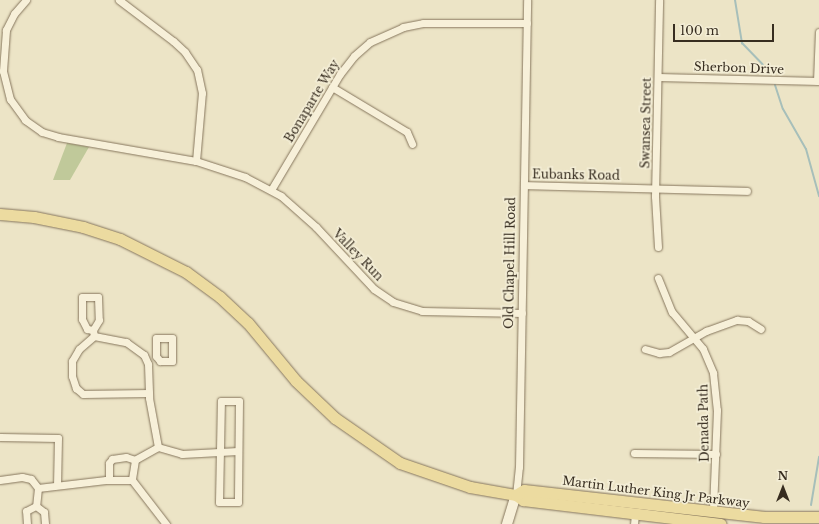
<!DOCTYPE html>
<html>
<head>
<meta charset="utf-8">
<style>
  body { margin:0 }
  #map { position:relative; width:819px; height:524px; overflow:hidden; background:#ece4c6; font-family:"Libre Baskerville",serif }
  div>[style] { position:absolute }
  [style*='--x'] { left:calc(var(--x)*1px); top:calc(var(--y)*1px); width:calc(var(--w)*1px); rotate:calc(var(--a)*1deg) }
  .green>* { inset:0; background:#c0c99a }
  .stream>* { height:2px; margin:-1px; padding:0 1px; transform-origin:1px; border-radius:1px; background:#a7bfba }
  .roads { filter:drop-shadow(0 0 1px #86765d) drop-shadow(0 0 1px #86765d) }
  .street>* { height:7px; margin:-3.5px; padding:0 3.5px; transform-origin:3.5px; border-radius:3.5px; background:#f7f0d9 }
  .secondary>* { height:10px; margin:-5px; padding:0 5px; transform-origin:5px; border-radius:5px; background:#f7f0d9 }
  .primary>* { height:11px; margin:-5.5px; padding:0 5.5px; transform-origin:5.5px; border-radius:5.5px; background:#ecdba0 }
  span { translate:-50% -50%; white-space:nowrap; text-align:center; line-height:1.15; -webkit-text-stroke:3.5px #f3edd5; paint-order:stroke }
  .street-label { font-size:12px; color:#372d20 }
  .north { position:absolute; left:763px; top:468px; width:40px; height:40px; -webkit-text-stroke:3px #f3edd5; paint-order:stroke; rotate:0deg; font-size:11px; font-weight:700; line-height:16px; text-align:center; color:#372d20 }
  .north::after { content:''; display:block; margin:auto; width:14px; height:18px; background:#372d20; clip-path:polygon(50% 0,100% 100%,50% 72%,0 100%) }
  .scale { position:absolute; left:673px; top:24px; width:101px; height:18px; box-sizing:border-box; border:2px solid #372d20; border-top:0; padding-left:5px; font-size:12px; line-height:14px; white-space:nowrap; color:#372d20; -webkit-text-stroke:3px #f3edd5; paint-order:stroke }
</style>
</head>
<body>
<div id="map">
  <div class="green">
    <div style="clip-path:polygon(67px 143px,89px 147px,70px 180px,53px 180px)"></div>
  </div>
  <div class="stream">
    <div style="--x:735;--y:0;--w:44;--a:80.8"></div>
    <div style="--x:742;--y:43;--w:37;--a:46"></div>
    <div style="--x:775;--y:85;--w:25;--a:72"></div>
    <div style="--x:783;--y:109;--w:46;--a:60.1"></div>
    <div style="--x:806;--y:149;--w:49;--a:74.5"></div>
    <div style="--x:811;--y:505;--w:49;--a:-80.5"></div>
  </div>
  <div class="roads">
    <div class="street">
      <div style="--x:26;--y:0;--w:18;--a:131"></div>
      <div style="--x:14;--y:14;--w:18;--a:117"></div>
      <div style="--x:6;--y:30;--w:41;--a:94.2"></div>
      <div style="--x:3;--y:71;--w:29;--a:76"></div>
      <div style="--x:10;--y:99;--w:26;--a:54"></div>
      <div style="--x:25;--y:120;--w:21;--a:35"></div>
      <div style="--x:42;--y:132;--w:17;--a:17"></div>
      <div style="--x:58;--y:137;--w:140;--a:9.9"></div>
      <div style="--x:196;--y:161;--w:68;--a:-85"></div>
      <div style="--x:202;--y:93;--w:24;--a:-102"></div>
      <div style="--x:197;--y:70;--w:22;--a:-124"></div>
      <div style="--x:185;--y:52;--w:16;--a:-137"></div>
      <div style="--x:173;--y:41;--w:68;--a:-142.8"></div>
      <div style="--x:658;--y:77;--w:161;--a:1.4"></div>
      <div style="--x:817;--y:81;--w:49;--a:-87.7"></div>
      <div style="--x:332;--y:87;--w:87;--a:31"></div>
      <div style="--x:407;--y:132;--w:13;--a:67"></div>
      <div style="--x:196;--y:161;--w:52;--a:18.1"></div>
      <div style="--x:245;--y:177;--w:41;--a:27.8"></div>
      <div style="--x:281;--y:196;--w:47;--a:41.5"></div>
      <div style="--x:316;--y:227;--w:85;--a:46.9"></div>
      <div style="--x:374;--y:289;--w:23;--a:34"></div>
      <div style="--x:393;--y:302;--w:30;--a:17"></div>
      <div style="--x:422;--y:311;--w:100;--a:1.1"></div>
      <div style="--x:524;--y:185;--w:223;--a:1.5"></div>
      <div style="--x:271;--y:190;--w:135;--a:-59.3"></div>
      <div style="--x:340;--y:74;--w:23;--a:-52"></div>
      <div style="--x:354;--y:56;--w:21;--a:-41"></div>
      <div style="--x:370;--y:42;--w:36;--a:-24"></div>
      <div style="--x:403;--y:27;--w:20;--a:-11"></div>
      <div style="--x:423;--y:23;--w:104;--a:0"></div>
      <div style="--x:658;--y:247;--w:51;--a:-93.4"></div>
      <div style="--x:655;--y:196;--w:196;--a:-88.8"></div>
      <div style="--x:658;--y:278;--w:37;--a:68"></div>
      <div style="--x:672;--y:312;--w:48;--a:50"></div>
      <div style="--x:703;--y:349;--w:26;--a:67"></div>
      <div style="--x:713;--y:373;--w:37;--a:84"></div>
      <div style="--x:717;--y:410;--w:101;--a:92.3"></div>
      <div style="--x:82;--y:297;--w:16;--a:0"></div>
      <div style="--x:98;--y:297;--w:23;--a:88"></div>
      <div style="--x:99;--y:320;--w:12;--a:121"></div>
      <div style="--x:93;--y:330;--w:6;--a:-171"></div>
      <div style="--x:87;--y:329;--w:11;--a:-117"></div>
      <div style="--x:82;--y:319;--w:22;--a:-90"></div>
      <div style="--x:93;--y:330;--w:6;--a:81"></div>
      <div style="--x:94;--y:336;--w:33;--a:11"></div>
      <div style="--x:126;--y:342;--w:22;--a:36"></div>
      <div style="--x:144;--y:355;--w:10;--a:66"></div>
      <div style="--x:148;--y:364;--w:34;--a:88"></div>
      <div style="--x:149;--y:398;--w:50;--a:79.6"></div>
      <div style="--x:94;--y:336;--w:20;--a:139"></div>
      <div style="--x:79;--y:349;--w:14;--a:120"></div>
      <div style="--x:72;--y:361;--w:15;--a:90"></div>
      <div style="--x:72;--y:376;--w:13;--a:72"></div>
      <div style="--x:76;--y:388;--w:9;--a:41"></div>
      <div style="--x:83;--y:394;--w:66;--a:-0.9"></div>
      <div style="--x:156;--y:338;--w:16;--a:0"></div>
      <div style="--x:172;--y:338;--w:23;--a:90"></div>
      <div style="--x:172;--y:361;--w:12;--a:180"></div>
      <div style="--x:160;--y:361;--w:6;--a:-129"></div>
      <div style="--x:156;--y:356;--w:18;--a:-90"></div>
      <div style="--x:645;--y:349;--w:15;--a:16"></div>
      <div style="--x:659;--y:353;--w:10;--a:-6"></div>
      <div style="--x:669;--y:352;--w:43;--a:-29.6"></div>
      <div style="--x:706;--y:331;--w:33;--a:-20"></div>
      <div style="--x:737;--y:320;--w:11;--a:5"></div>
      <div style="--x:748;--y:321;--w:15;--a:32"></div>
      <div style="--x:221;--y:401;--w:18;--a:0"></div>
      <div style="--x:239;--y:401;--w:101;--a:90.6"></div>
      <div style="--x:238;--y:502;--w:19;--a:180"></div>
      <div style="--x:219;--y:502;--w:101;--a:-88.9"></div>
      <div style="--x:0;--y:437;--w:58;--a:1"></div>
      <div style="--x:58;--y:438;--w:47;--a:91.2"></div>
      <div style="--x:158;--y:447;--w:26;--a:151"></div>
      <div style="--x:135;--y:460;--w:20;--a:99"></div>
      <div style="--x:132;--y:480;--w:56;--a:52.3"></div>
      <div style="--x:158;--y:447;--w:25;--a:16"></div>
      <div style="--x:182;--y:454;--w:56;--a:-3.1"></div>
      <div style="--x:634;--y:453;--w:82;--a:0.7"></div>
      <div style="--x:0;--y:480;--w:22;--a:-8"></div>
      <div style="--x:22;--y:477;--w:9;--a:13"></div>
      <div style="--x:31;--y:479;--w:11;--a:52"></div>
      <div style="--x:38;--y:488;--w:18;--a:96"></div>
      <div style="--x:109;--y:480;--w:17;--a:-90"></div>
      <div style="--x:109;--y:463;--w:5;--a:-53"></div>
      <div style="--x:112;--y:459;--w:14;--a:-8"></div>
      <div style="--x:126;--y:457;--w:9;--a:18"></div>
      <div style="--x:38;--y:488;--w:68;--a:-6.7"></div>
      <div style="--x:106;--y:480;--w:26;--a:0"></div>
      <div style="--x:516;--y:495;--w:28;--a:-84"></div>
      <div style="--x:519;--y:467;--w:467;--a:-89"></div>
      <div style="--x:27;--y:524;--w:13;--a:-94"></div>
      <div style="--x:26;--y:511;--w:11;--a:-27"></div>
      <div style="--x:36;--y:506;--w:10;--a:37"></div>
      <div style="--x:44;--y:512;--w:12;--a:85"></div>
      <div style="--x:634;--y:524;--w:10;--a:-84"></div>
    </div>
    <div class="secondary">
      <div style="--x:507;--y:524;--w:30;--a:-73"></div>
    </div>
    <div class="primary">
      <div style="--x:0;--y:214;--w:34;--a:5"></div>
      <div style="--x:34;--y:217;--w:50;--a:11.5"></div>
      <div style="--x:83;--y:227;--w:39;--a:18"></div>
      <div style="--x:120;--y:239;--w:74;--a:26.6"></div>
      <div style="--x:186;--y:272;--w:42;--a:36.3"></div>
      <div style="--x:220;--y:297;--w:38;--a:43"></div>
      <div style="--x:248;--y:323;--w:75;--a:50.4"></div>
      <div style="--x:296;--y:381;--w:54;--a:43.5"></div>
      <div style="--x:335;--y:418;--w:79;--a:34.7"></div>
      <div style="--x:400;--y:463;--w:74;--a:18.9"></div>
      <div style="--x:470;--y:487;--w:47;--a:9.9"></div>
      <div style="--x:516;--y:495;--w:9;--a:36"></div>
      <div style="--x:523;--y:500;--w:199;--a:6.9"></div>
      <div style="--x:516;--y:495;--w:9;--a:-32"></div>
      <div style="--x:524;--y:490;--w:242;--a:6.4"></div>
      <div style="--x:764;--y:517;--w:55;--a:0"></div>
    </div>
  </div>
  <div class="street-label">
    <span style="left:739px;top:68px;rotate:2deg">Sherbon Drive</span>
    <span style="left:312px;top:101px;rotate:-59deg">Bonaparte Way</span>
    <span style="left:646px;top:123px;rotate:-89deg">Swansea Street</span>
    <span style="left:576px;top:175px;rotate:1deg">Eubanks Road</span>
    <span style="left:358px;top:255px;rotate:46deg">Valley Run</span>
    <span style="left:510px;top:263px;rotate:-89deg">Old Chapel Hill Road</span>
    <span style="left:704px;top:423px;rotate:-91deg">Denada Path</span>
    <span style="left:656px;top:492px;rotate:7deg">Martin Luther King Jr Parkway</span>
  </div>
  <div class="north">N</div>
  <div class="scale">100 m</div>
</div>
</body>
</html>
